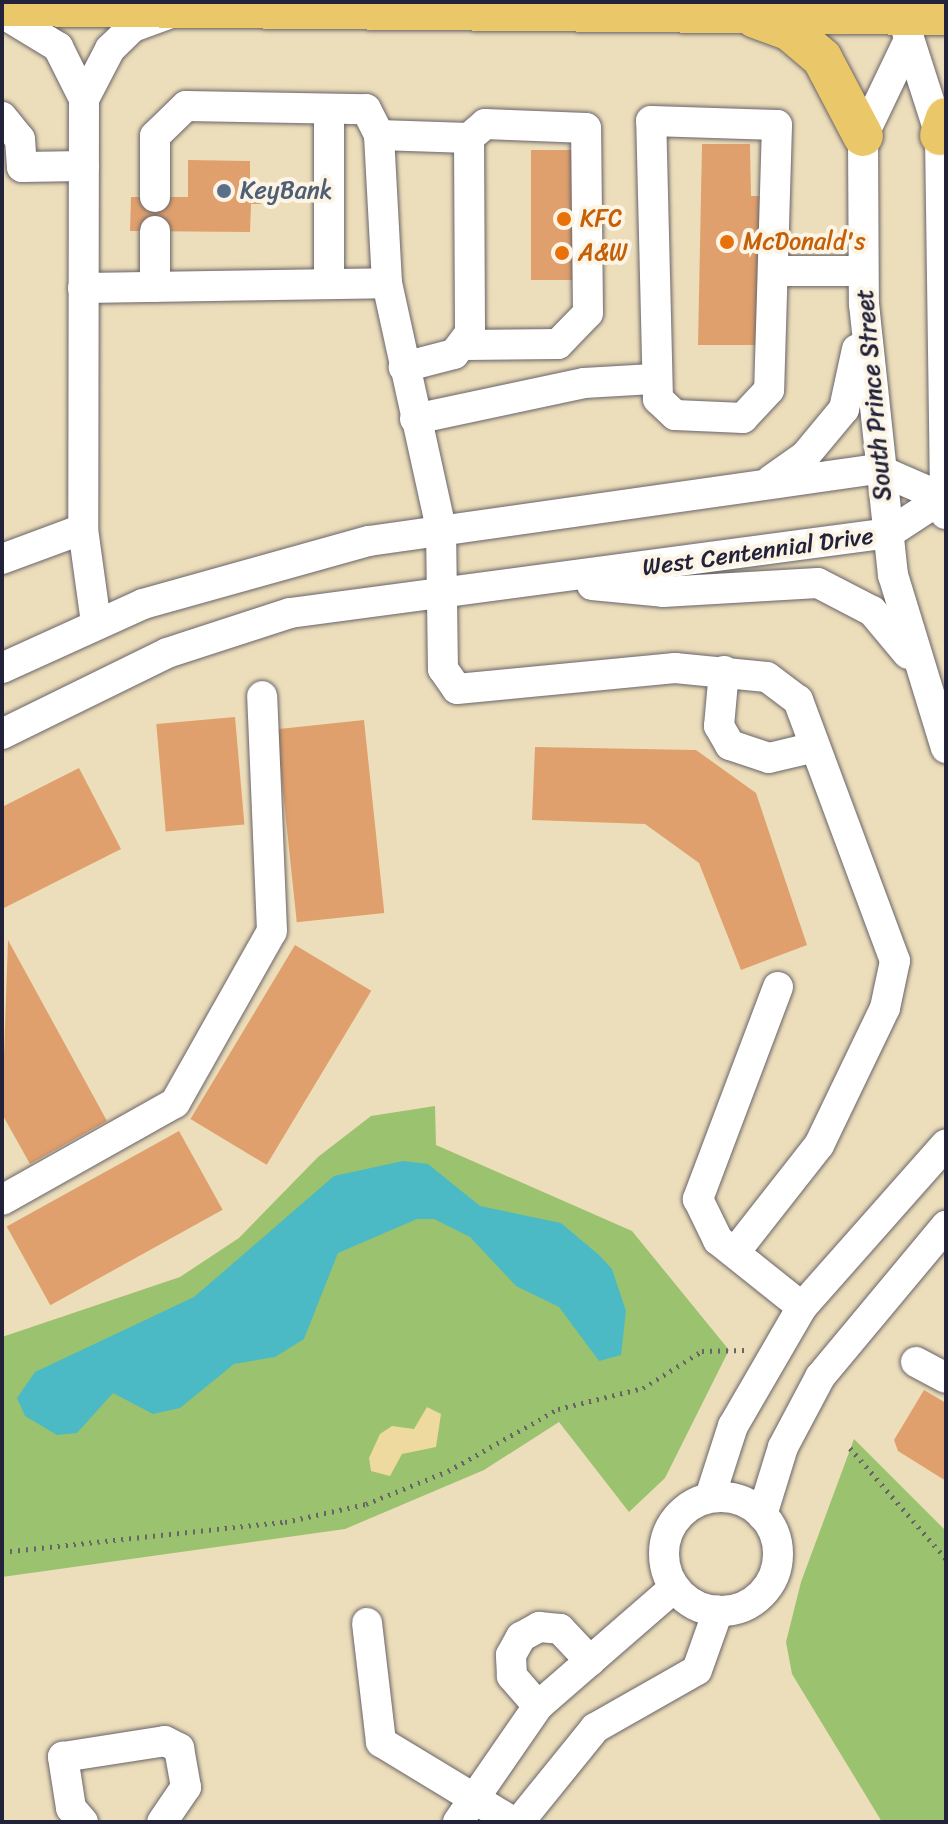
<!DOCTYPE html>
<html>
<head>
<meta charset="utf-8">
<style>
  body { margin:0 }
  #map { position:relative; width:948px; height:1824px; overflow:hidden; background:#eddebb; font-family:Sriracha,sans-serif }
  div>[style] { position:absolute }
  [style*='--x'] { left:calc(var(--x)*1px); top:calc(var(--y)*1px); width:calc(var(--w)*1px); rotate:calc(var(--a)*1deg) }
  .green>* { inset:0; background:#9bc26e }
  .sand>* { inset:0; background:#eeda9e }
  .water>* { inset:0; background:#4bbac4 }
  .building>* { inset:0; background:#e0a06d; transform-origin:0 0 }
  .path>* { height:5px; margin-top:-2.5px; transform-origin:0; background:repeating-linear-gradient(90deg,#696468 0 2px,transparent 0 8px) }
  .roads { filter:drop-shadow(0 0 2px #696468) drop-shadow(0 0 2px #696468) }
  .minor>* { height:30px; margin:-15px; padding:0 15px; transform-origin:15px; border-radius:15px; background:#fff }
  .minor>.ring { margin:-15px; padding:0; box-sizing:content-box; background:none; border:30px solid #fff; border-radius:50% }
  .major>* { height:40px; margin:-20px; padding:0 20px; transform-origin:20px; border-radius:20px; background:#eac769 }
  .dots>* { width:22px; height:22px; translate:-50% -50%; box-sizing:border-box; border:4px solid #fcf5e5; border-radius:50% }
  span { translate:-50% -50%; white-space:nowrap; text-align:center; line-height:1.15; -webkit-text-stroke:8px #fcf5e5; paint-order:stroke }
  .service-label { font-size:24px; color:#4e5e75 }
  .left { translate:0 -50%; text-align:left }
  .food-label { font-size:24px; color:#c56008 }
  .street-label { font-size:24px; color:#22223b }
  .frame { position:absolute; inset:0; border:4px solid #22223b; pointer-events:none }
</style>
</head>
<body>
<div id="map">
  <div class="green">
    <div style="clip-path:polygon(435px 1106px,436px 1145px,632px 1231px,729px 1350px,665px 1478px,629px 1512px,559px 1422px,484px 1470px,345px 1529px,2px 1577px,2px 1337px,180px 1277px,239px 1238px,318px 1157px,371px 1116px)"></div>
    <div style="clip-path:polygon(854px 1439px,946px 1531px,946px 1822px,882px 1822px,792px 1674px,786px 1642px,801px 1582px)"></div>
  </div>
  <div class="sand">
    <div style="clip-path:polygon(427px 1407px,441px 1414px,436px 1447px,402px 1454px,390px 1476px,371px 1471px,369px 1458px,380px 1434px,392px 1426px,414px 1429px)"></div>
  </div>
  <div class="water">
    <div style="clip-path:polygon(403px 1161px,428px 1164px,480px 1206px,561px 1223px,599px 1255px,612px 1269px,626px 1311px,621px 1355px,599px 1361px,559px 1307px,516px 1286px,470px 1237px,434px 1219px,417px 1219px,338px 1253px,304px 1339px,275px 1357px,234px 1364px,180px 1408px,153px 1414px,113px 1393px,77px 1433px,57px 1435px,25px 1416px,17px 1398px,35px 1372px,194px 1297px,334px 1176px)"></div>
  </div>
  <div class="building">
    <div style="clip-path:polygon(702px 144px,750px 144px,751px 196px,761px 196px,757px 345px,698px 345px)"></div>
    <div style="left:531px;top:150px;width:53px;height:130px"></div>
    <div style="clip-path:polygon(188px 160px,250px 161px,250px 185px,261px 185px,261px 204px,251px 204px,250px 232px,130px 231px,131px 197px,188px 197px)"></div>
    <div style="left:235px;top:717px;width:108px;height:79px;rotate:85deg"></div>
    <div style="left:364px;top:720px;width:194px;height:88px;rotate:84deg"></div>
    <div style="clip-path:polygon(535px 747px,696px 750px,756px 793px,807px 945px,741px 970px,699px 863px,645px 824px,532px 820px)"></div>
    <div style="clip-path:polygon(79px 768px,121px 849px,2px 909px,2px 807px)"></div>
    <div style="clip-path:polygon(8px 940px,107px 1121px,30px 1164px,2px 1114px)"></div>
    <div style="left:295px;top:945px;width:89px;height:203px;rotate:31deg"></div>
    <div style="left:179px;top:1131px;width:90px;height:197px;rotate:61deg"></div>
    <div style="clip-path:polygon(924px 1390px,946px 1403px,946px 1481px,898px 1451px,894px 1440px)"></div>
  </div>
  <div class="path">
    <div style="--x:850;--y:1448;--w:147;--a:49.1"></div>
    <div style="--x:2;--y:1552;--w:285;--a:-6.1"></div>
    <div style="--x:285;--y:1522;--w:83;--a:-12.5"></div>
    <div style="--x:366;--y:1504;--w:88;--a:-21.9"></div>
    <div style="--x:448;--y:1471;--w:126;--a:-29.4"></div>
    <div style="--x:558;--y:1409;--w:88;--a:-13.9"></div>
    <div style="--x:643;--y:1388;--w:70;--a:-32.1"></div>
    <div style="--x:702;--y:1351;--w:42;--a:-1.4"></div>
  </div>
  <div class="roads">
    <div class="minor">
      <div style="--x:2;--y:13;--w:66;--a:31.3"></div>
      <div style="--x:58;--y:47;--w:58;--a:63.4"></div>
      <div style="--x:84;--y:99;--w:430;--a:90.1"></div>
      <div style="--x:83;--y:529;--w:95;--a:82.1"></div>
      <div style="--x:907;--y:32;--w:108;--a:72.2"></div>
      <div style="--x:940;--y:135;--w:379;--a:89.2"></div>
      <div style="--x:907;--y:44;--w:102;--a:115.6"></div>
      <div style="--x:863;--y:136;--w:168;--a:89.7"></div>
      <div style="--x:864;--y:304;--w:273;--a:83.9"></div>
      <div style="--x:893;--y:575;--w:181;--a:73"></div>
      <div style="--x:84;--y:99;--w:56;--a:-62.5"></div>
      <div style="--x:110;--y:49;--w:32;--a:-44"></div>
      <div style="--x:133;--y:27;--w:40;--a:-20.2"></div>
      <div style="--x:329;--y:109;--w:175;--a:90"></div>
      <div style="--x:2;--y:117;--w:28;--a:51"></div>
      <div style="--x:20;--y:139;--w:28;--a:86"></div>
      <div style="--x:22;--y:167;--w:62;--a:-0.9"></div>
      <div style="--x:651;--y:121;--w:126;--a:1.8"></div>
      <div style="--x:777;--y:125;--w:265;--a:91.7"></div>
      <div style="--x:769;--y:390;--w:38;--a:133"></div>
      <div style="--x:743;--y:418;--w:68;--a:-177.5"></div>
      <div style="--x:675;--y:415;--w:23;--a:-137"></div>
      <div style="--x:658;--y:399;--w:278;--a:-91.4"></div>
      <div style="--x:155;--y:197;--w:61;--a:-90"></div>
      <div style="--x:155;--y:136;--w:43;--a:-44.1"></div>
      <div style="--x:186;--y:106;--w:180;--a:1"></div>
      <div style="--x:366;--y:109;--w:29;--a:63"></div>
      <div style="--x:155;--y:231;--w:56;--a:90"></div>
      <div style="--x:775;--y:271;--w:88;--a:0"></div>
      <div style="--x:387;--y:283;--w:148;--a:-93.1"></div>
      <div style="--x:379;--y:135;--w:90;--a:1.9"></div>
      <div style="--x:469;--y:138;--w:195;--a:89.7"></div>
      <div style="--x:470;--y:333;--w:26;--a:127"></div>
      <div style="--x:454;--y:354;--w:52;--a:165.4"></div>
      <div style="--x:83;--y:288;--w:304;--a:-0.9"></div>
      <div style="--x:387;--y:283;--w:251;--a:77.6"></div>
      <div style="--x:441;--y:528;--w:141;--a:89.2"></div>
      <div style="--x:443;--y:669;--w:24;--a:55"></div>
      <div style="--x:457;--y:689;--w:219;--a:-5.5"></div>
      <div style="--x:675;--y:668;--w:92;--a:5.6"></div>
      <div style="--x:767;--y:677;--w:39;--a:37"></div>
      <div style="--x:798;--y:700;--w:278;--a:69.6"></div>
      <div style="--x:895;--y:961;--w:48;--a:102"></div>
      <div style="--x:885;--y:1008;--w:152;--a:115.7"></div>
      <div style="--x:819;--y:1145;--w:136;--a:128.1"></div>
      <div style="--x:465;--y:345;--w:93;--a:-0.6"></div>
      <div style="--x:558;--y:344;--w:43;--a:-45.9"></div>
      <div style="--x:588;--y:313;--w:185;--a:-90.6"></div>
      <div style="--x:586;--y:128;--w:101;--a:-177.7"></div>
      <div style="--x:485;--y:124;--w:21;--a:139"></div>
      <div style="--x:415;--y:419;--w:173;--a:-12"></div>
      <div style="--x:584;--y:383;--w:69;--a:-3.3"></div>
      <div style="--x:771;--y:480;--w:42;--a:-35.2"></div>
      <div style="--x:805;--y:456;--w:61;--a:-50.3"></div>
      <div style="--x:844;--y:409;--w:61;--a:-77.8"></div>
      <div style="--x:2;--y:559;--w:86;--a:-20.3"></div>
      <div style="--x:592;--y:585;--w:71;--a:5.6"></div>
      <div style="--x:663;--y:592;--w:155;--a:-3.3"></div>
      <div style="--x:818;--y:583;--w:61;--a:27.4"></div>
      <div style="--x:872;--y:611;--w:56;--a:50.1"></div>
      <div style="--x:2;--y:668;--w:155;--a:-24.4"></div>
      <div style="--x:143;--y:604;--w:235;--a:-15.6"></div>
      <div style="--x:369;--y:541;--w:513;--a:-8.07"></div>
      <div style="--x:877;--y:469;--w:75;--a:23.5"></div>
      <div style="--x:724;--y:671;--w:55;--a:95.2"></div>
      <div style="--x:719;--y:726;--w:22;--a:60"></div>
      <div style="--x:730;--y:745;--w:41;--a:18.4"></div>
      <div style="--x:769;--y:758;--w:47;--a:-13.4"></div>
      <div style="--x:2;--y:734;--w:184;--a:-26.1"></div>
      <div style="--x:167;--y:653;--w:129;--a:-18"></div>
      <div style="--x:290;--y:613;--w:604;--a:-7.61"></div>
      <div style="--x:889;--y:533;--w:62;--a:-33.2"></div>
      <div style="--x:778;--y:987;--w:227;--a:110.7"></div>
      <div style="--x:698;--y:1199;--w:46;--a:64"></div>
      <div style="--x:718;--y:1240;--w:107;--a:38.6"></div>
      <div style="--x:2;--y:1200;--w:198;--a:-29.3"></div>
      <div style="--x:175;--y:1103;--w:197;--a:-60.6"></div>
      <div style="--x:272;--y:931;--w:235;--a:-92.4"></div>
      <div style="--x:916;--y:1362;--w:34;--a:28"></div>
      <div style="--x:710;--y:1497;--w:75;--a:-72.1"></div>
      <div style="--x:733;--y:1426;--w:138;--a:-59.9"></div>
      <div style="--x:802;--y:1307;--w:217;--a:-48.5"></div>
      <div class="ring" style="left:664px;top:1497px;width:84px;height:84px"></div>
      <div style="--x:762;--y:1515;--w:71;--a:-72.8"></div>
      <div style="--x:783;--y:1447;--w:79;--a:-62.1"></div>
      <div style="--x:820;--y:1377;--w:197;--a:-50.2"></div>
      <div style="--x:367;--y:1623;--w:120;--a:83.3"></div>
      <div style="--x:381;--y:1742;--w:154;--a:31.2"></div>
      <div style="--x:538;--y:1706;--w:40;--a:-131"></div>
      <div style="--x:512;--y:1676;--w:21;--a:-93"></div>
      <div style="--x:511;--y:1655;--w:21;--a:-61"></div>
      <div style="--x:521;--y:1637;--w:21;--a:-29"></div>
      <div style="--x:539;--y:1627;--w:21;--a:5"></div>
      <div style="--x:560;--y:1629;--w:44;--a:46.8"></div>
      <div style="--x:83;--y:1822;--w:18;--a:-131"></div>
      <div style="--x:71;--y:1808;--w:52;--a:-98.9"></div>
      <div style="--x:63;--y:1757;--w:103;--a:-8.9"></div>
      <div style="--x:165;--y:1741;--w:16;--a:27"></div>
      <div style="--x:179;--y:1748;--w:40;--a:80"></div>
      <div style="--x:186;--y:1787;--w:42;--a:124.4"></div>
      <div style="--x:458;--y:1822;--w:141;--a:-55.4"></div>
      <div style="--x:538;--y:1706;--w:181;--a:-41"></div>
      <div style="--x:519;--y:1822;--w:121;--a:-51"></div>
      <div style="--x:595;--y:1728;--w:117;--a:-29.6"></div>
      <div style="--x:697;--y:1670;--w:63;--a:-70.4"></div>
    </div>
    <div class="major">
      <div style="--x:2;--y:6;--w:944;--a:0.55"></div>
      <div style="--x:755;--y:18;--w:37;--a:20"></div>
      <div style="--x:790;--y:31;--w:42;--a:40.2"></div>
      <div style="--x:822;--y:58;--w:88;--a:62.3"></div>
      <div style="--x:940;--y:135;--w:18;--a:-71"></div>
    </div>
  </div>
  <div class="dots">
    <div style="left:224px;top:191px;background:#5c6f8a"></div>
    <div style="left:564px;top:219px;background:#e8710a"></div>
    <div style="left:727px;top:242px;background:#e8710a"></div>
    <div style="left:562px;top:253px;background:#e8710a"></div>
  </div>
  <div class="service-label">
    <span class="left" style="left:240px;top:191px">KeyBank</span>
  </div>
  <div class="food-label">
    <span class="left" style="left:580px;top:219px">KFC</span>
    <span class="left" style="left:743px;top:242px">McDonald's</span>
    <span class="left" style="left:578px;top:253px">A&amp;W</span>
  </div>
  <div class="street-label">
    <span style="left:874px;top:395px;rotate:-95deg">South Prince Street</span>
    <span style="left:758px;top:552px;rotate:-8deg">West Centennial Drive</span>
  </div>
  <div class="frame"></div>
</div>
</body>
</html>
